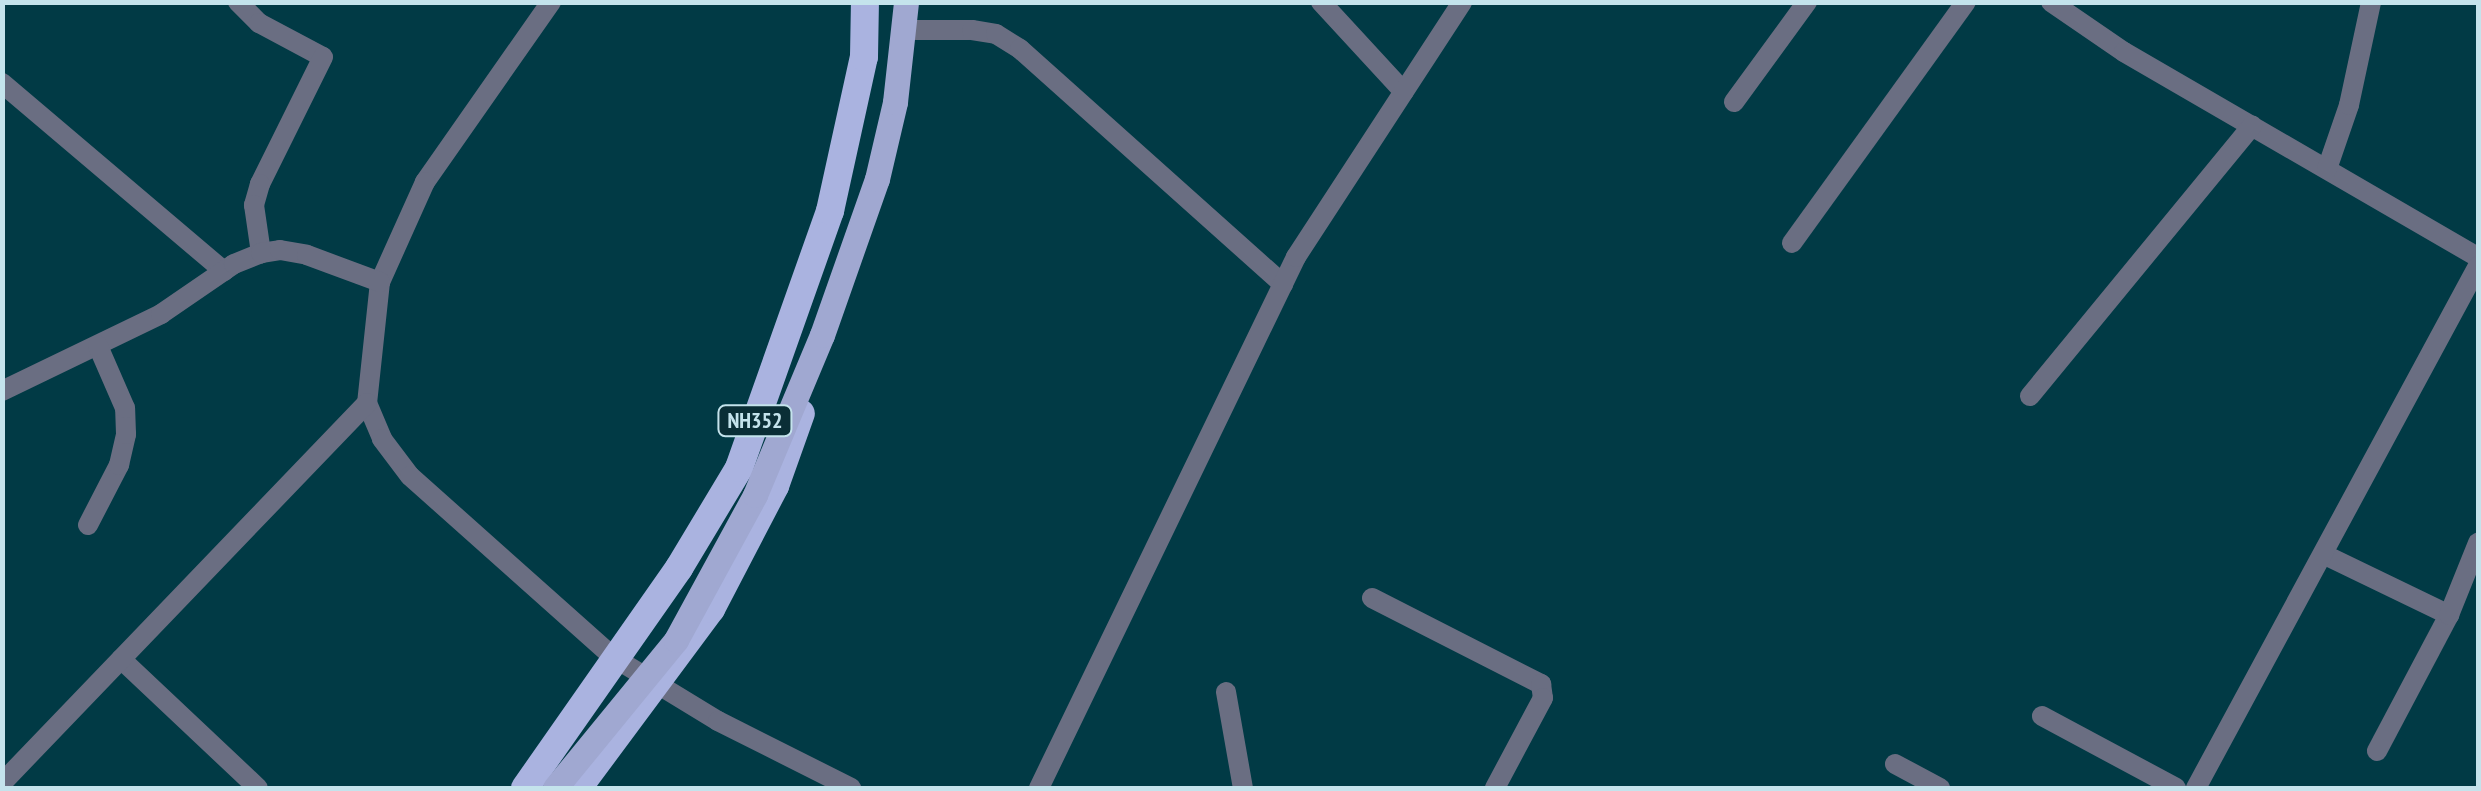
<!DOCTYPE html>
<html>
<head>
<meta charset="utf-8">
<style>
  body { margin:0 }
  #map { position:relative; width:2481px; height:791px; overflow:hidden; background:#013a45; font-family:"PT Sans Narrow",sans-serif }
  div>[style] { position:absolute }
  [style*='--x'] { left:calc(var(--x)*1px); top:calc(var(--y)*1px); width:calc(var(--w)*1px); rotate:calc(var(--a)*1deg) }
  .minor>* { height:20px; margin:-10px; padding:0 10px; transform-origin:10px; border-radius:10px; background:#6a6e82 }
  .trunk>* { height:28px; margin:-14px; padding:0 14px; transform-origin:14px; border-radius:14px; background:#aab3e0 }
  .primary-bridge>* { height:25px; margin:-12.5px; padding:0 12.5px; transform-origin:12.5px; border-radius:12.5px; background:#a0a8d1 }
  span { translate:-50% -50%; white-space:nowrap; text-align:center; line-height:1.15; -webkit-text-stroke:10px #0a2e36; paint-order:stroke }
  .shield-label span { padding:2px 8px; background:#0a2e36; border:2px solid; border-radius:8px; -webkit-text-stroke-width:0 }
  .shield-label { font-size:22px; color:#c4e3ec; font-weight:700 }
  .frame { position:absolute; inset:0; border:5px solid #c4e3ec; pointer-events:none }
</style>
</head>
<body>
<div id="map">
  <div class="minor">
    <div style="--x:238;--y:2;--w:30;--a:45"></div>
    <div style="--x:259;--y:23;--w:72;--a:28"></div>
    <div style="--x:323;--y:57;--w:142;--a:116.4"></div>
    <div style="--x:260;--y:184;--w:22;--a:106"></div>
    <div style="--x:254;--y:205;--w:49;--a:81.7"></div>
    <div style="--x:551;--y:2;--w:220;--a:125"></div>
    <div style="--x:425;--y:182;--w:110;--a:114.2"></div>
    <div style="--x:380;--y:282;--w:122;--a:96.1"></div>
    <div style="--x:367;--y:403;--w:39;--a:67"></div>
    <div style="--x:382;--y:439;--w:46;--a:52.9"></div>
    <div style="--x:410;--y:476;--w:272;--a:41.7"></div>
    <div style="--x:613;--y:657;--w:123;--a:31.4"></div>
    <div style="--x:718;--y:721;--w:149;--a:26.7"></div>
    <div style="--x:1321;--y:2;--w:122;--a:47.3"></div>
    <div style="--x:2051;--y:2;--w:88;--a:34.4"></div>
    <div style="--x:2124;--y:52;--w:409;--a:30.1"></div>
    <div style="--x:908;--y:30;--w:64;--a:0"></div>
    <div style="--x:972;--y:30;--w:24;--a:9"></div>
    <div style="--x:996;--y:34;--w:28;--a:32"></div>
    <div style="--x:1020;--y:49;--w:353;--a:41.8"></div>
    <div style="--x:2;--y:83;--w:291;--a:40.3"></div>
    <div style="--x:1734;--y:102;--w:124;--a:-53.9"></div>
    <div style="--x:2327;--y:169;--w:68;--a:-71"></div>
    <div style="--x:2349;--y:105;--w:105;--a:-77.9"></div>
    <div style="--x:1792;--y:243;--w:297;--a:-54.2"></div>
    <div style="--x:2;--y:391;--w:177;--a:-25.8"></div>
    <div style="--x:161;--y:314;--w:88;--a:-34.4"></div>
    <div style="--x:234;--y:264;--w:29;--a:-22"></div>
    <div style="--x:261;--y:253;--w:19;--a:-9"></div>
    <div style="--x:280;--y:250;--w:27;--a:10"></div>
    <div style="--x:307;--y:255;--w:78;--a:20.3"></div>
    <div style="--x:2030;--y:396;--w:350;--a:-50.6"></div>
    <div style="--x:88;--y:525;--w:68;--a:-62.7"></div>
    <div style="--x:119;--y:465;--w:32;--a:-77"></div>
    <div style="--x:126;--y:434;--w:26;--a:-92"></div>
    <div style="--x:125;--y:408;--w:68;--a:-113.5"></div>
    <div style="--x:2325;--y:555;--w:138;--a:25.8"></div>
    <div style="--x:1372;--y:598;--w:190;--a:27"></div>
    <div style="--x:1541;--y:684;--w:14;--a:82"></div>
    <div style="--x:1543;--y:698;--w:102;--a:118.1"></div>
    <div style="--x:121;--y:659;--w:188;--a:43.3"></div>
    <div style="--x:1226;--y:692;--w:97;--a:80"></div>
    <div style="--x:2042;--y:716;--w:152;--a:28.2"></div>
    <div style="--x:2377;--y:751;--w:154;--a:-62.1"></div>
    <div style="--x:2449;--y:615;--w:78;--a:-68.1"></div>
    <div style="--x:1895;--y:764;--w:51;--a:28.1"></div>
    <div style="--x:2;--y:783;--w:527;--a:-46.15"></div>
    <div style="--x:1039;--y:788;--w:590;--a:-64.17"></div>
    <div style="--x:1296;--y:257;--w:304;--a:-56.9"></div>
    <div style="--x:2196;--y:788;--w:593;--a:-61.62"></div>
  </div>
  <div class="trunk">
    <div style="--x:525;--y:788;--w:269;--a:-55"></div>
    <div style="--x:679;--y:568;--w:117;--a:-59"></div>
    <div style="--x:739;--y:468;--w:273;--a:-70.5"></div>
    <div style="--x:830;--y:211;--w:158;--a:-77.6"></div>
    <div style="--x:864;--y:57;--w:55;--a:-89"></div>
    <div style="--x:578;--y:788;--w:223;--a:-53.4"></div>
    <div style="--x:711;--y:609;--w:139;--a:-62.5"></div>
    <div style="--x:775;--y:486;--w:77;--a:-70.4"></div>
  </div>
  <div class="primary-bridge">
    <div style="--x:555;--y:788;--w:191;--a:-50.7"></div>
    <div style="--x:676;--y:640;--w:165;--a:-61.4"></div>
    <div style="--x:755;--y:495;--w:173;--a:-67.3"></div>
    <div style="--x:822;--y:335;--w:165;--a:-70.6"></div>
    <div style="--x:877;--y:179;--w:79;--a:-76.8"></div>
    <div style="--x:895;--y:102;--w:101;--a:-83.7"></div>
  </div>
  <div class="shield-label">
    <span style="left:755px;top:421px">NH352</span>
  </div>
  <div class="frame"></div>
</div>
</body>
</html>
